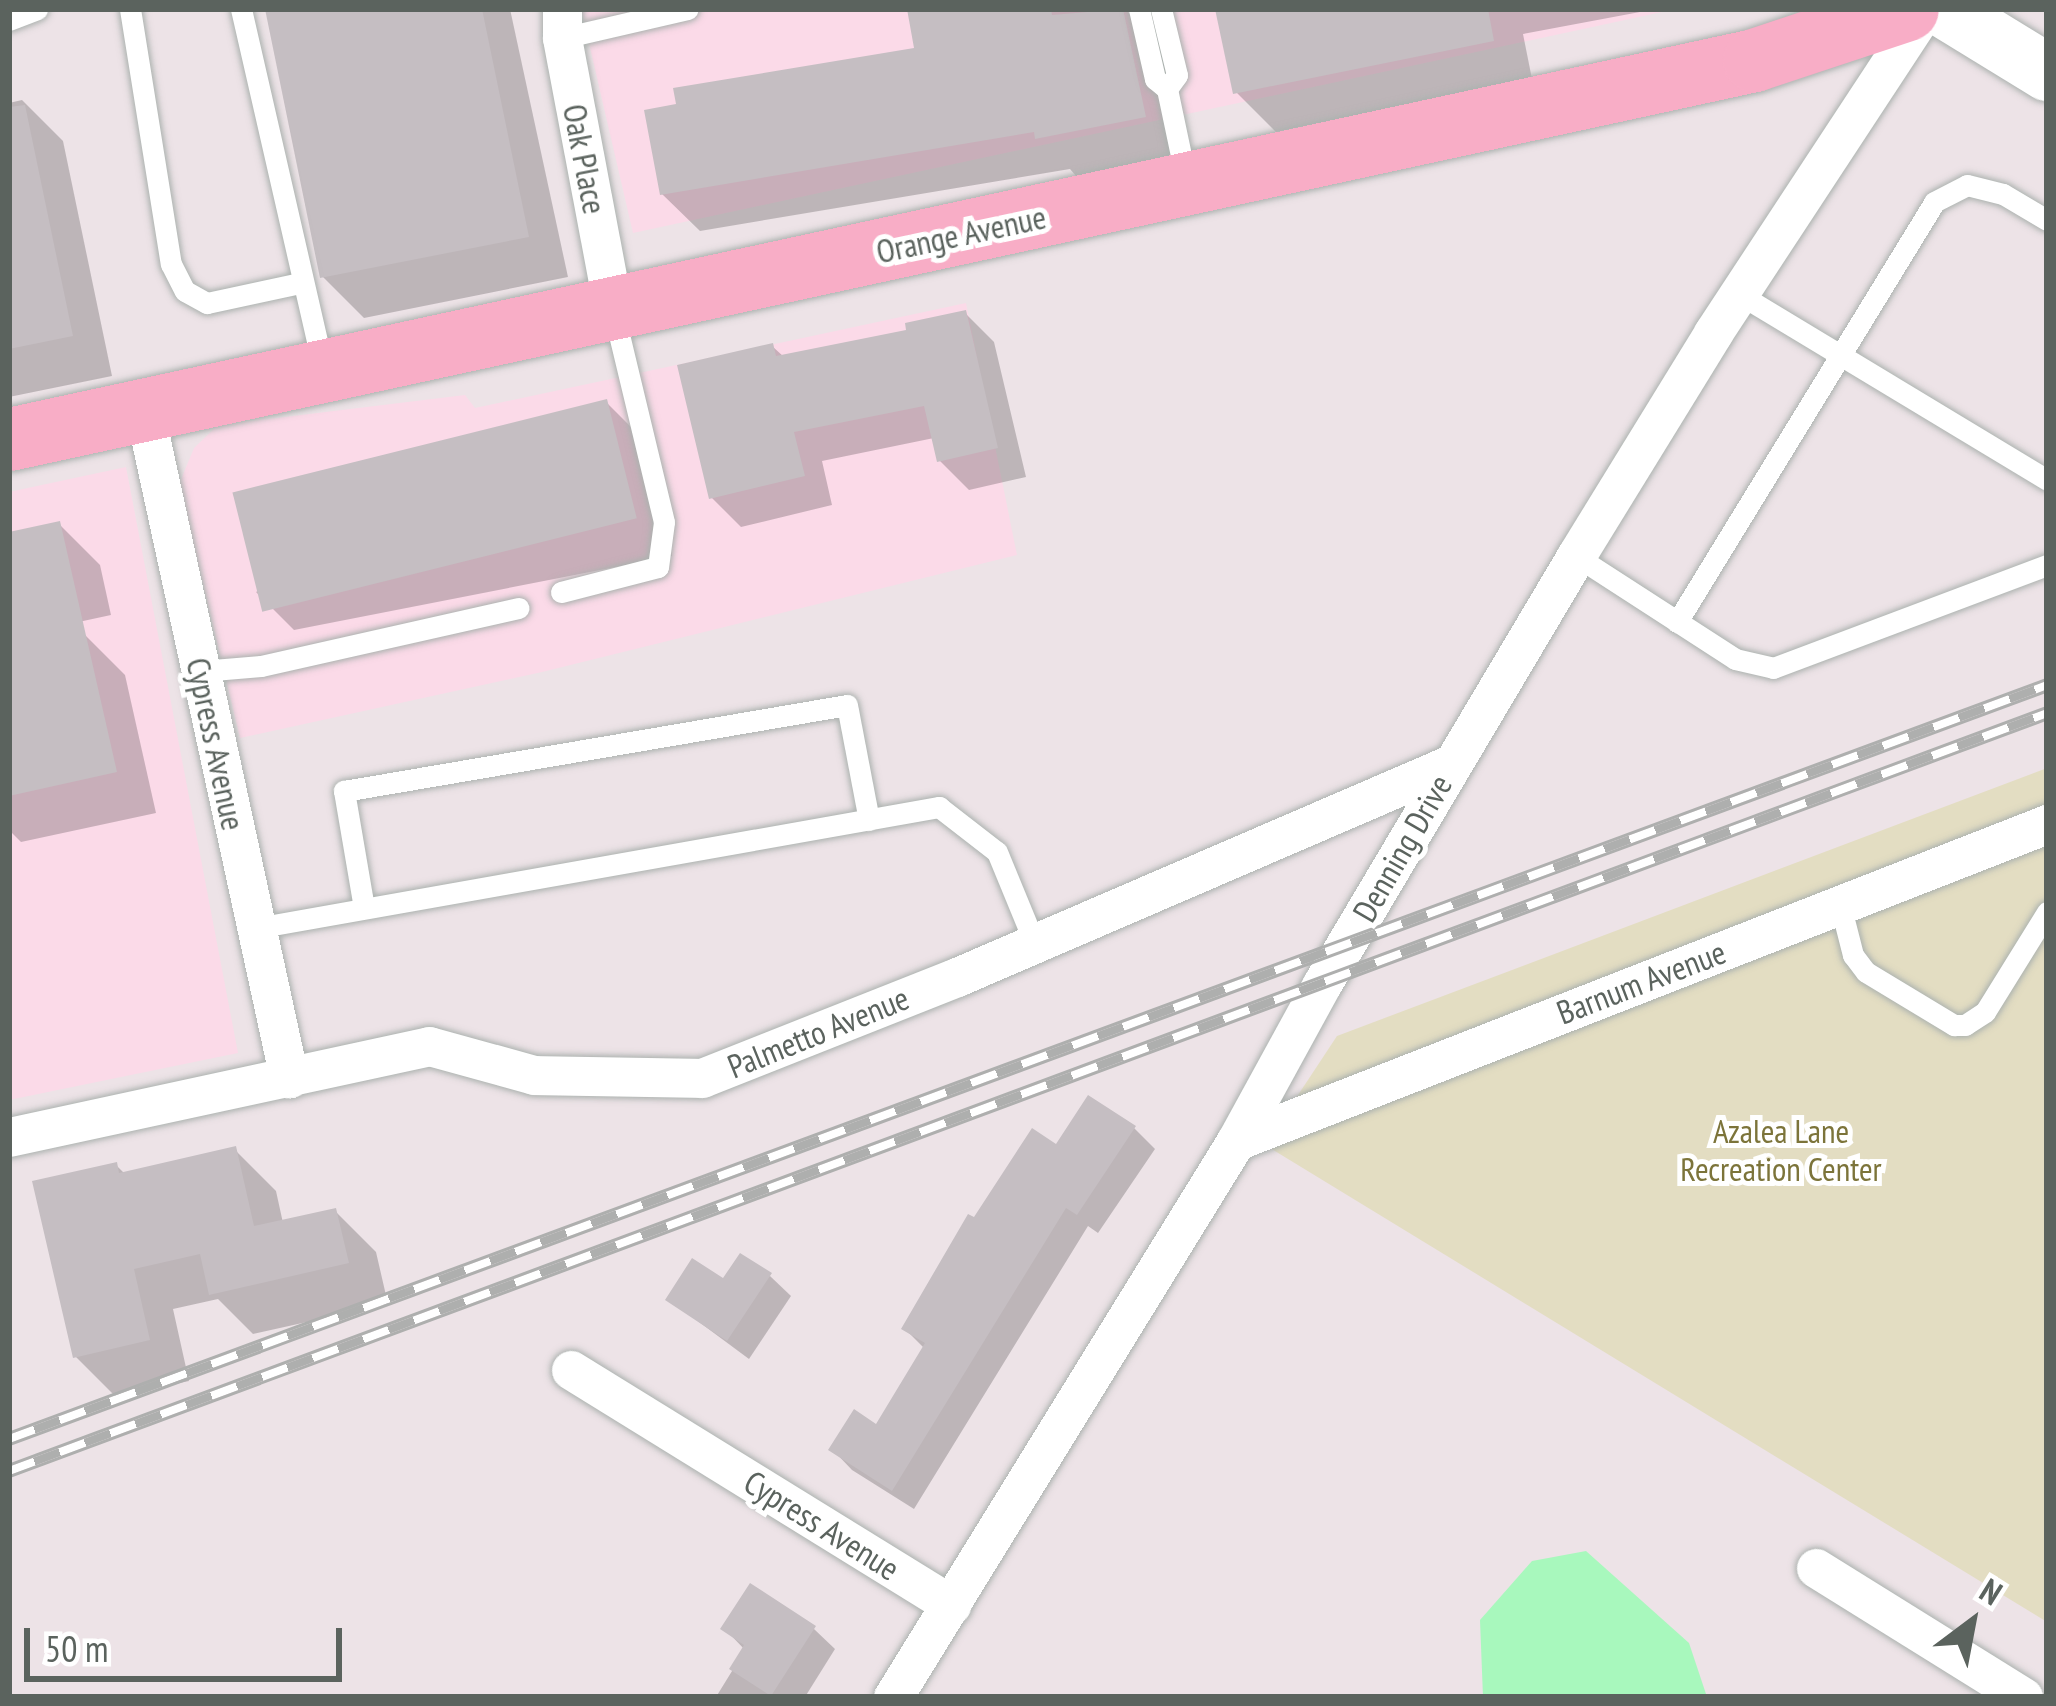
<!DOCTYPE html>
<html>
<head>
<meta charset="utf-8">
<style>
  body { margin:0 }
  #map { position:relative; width:2056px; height:1706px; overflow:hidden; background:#ede3e7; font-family:"PT Sans Narrow",sans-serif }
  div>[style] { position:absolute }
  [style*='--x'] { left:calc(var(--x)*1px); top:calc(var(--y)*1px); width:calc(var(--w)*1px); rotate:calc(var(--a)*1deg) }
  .commercial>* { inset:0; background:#fbdae8 }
  .green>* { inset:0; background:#e3ddc2 }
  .water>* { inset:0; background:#a8f8bd }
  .shadow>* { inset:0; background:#0003 }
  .building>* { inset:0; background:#c5bec2; transform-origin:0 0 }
  .roads { filter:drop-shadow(0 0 3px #acb2af) drop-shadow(0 0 3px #acb2af) }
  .lane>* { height:21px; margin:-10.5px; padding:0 10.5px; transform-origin:10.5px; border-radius:10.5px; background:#fff }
  .street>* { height:39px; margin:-19.5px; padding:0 19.5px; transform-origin:19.5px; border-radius:19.5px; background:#fff }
  .secondary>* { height:57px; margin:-28.5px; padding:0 28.5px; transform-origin:28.5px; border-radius:28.5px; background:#fff }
  .primary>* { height:63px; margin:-31.5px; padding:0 31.5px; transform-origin:31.5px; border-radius:31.5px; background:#f8adc6 }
  .rail>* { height:14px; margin-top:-7px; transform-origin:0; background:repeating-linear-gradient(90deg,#fff 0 27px,#aeafae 0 54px); box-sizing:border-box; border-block:3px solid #aeafae }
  span { translate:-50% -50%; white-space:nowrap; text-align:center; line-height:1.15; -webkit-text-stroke:10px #fff; paint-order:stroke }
  .street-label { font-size:33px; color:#5b635e }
  .park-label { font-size:33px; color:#7c743a }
  .frame { position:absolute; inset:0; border:12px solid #5b635e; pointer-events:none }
  .north { position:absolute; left:1912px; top:1562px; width:120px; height:120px; -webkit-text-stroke:9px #fff; paint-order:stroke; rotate:32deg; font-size:33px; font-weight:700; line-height:48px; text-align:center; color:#5b635e }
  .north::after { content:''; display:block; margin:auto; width:42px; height:54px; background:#5b635e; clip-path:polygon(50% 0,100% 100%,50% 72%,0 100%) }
  .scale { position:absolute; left:24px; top:1628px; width:318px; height:54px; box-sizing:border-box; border:6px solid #5b635e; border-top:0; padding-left:15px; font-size:36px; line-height:42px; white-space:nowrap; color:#5b635e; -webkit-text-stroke:9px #fff; paint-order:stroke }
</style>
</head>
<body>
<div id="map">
  <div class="commercial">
    <div style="clip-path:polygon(581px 9px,1676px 9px,633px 233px)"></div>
    <div style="clip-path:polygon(966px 303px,1017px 555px,542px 672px,240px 738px,179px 484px,194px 448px,218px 425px,465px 395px,475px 408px)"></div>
    <div style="clip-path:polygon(126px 467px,238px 1053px,9px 1100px,9px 492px)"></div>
  </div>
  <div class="green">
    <div style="clip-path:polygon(2047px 768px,2047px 1622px,1265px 1145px,1337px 1036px)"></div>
  </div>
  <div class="water">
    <div style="clip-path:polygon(1586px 1551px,1689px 1643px,1707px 1697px,1483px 1697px,1480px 1620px,1532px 1561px)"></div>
  </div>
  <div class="shadow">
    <div style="clip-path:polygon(286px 9px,510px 9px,568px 277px,364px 318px,323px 277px)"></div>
    <div style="clip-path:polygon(910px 9px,1125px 9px,1158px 42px,1182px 154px,1076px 176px,1070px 169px,700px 231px,662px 194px,918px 50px)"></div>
    <div style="clip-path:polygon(1218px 9px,1640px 9px,1640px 12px,1523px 34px,1532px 79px,1276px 132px,1236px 92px)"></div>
    <div style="clip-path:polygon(22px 100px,63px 141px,112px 376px,9px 397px,9px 103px)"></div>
    <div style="clip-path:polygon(965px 313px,994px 342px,1026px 477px,969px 490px,940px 461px,934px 438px,822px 461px,832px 505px,741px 527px,711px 497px,772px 346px,784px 357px,910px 332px)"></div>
    <div style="clip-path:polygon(606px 402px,644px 440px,672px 556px,294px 630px,256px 592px)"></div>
    <div style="clip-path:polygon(59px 524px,100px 565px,111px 615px,9px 637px,9px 535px)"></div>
    <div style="clip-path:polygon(84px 634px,125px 675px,156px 813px,21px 842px,9px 830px,9px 653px)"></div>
    <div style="clip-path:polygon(1134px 1128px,1155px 1149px,1098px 1233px,1088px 1226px,914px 1509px,852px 1470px,832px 1449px,877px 1428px,925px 1349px,904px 1328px,975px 1221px,1057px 1148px)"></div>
    <div style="clip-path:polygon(235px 1150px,276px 1191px,283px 1223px,335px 1211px,376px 1252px,388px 1304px,253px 1334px,218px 1299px,173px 1309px,189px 1381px,116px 1397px,75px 1356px,116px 1165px,125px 1174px)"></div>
    <div style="clip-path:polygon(770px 1276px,791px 1296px,749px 1359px,668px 1299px)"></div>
    <div style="clip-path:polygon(724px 1628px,814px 1629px,835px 1649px,805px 1697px,716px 1697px,745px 1650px)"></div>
  </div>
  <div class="building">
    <div style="clip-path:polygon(265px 9px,482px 9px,529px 237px,320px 278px)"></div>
    <div style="clip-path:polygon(907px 9px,1051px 9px,1052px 15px,1123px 9px,1146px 117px,1035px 139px,1034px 132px,660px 195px,644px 110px,676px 104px,673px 88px,914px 48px)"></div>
    <div style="clip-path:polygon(1215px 9px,1488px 9px,1494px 41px,1233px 94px)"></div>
    <div style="clip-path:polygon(25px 105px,73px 336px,9px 349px,9px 107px)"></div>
    <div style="clip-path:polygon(966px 310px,998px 448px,937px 462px,924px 406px,794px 432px,805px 476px,709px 499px,677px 365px,773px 343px,776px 356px,906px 330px,905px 323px)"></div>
    <div style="left:607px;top:399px;width:123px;height:386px;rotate:76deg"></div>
    <div style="clip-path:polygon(60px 521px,117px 772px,9px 796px,9px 532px)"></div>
    <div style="clip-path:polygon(1088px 1095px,1136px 1126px,1077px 1215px,1066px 1208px,892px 1491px,828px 1450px,854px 1409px,876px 1424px,925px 1343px,901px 1329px,968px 1214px,974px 1217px,1032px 1128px,1056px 1144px)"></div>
    <div style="clip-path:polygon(236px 1146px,254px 1226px,336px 1208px,349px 1263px,209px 1295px,200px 1254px,134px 1269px,150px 1340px,73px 1358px,32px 1181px,117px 1162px,119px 1173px)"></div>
    <div style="clip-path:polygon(740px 1253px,772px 1273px,727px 1341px,665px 1300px,692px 1258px,723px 1278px)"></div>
    <div style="clip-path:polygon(750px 1583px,816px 1626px,771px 1696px,729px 1669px,744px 1645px,720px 1629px)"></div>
  </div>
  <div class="roads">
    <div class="lane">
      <div style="--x:130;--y:9;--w:258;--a:80.9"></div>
      <div style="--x:171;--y:264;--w:30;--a:63"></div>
      <div style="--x:185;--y:291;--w:25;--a:29"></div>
      <div style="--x:207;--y:303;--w:95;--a:-12.1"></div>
      <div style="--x:241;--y:9;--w:364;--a:77.1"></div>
      <div style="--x:1139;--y:9;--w:72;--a:77.1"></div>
      <div style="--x:1155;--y:79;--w:16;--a:40"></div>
      <div style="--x:1167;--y:89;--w:92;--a:78.1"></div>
      <div style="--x:1161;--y:9;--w:68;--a:76.4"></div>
      <div style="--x:1177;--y:75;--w:17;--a:126"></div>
      <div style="--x:9;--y:20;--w:30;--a:-21"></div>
      <div style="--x:562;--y:38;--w:129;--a:-13"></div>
      <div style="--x:1739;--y:294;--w:360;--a:31.1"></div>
      <div style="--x:1576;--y:556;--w:189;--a:32.9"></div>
      <div style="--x:1735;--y:659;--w:39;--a:13"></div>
      <div style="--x:1773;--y:668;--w:293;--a:-20.6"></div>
      <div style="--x:561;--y:592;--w:100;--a:-14.5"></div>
      <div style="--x:658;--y:567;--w:45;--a:-82.4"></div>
      <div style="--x:664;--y:522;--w:214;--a:-103.5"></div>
      <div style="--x:1677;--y:622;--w:492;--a:-58.5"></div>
      <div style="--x:1934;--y:202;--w:37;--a:-27"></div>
      <div style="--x:1967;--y:185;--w:37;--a:14"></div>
      <div style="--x:2003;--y:194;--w:51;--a:30.6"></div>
      <div style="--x:201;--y:671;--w:60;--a:-4.8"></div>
      <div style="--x:261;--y:666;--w:264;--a:-12.7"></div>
      <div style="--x:1840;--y:904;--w:53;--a:75.7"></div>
      <div style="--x:1853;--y:955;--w:21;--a:53"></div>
      <div style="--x:1866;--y:972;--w:103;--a:31.1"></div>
      <div style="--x:1954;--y:1025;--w:11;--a:0"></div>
      <div style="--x:1965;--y:1025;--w:24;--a:-33"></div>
      <div style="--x:1985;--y:1012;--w:118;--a:-58.2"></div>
      <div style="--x:364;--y:908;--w:119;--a:-99.7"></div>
      <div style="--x:344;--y:791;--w:510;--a:-9.7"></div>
      <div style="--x:847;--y:705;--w:117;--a:79.2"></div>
      <div style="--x:256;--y:928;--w:694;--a:-10.05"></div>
      <div style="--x:939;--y:807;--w:73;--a:37.8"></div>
      <div style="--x:997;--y:852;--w:100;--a:67.6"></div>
    </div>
    <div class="street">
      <div style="--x:562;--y:9;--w:29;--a:90"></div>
      <div style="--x:562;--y:38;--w:276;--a:79.3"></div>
      <div style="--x:144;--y:409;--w:685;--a:77.77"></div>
      <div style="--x:9;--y:1137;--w:430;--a:-12.2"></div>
      <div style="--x:429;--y:1046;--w:109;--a:15.4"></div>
      <div style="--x:534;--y:1075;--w:168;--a:1"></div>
      <div style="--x:702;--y:1078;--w:274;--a:-21.6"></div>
      <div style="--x:957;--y:977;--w:538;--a:-23.32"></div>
      <div style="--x:1236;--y:1141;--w:871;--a:-21.35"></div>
      <div style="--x:571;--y:1370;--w:447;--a:31.7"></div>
      <div style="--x:1816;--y:1568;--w:244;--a:31.9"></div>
      <div style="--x:893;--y:1697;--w:653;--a:-58.33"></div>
      <div style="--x:1236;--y:1141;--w:179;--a:-61.3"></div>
      <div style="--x:1322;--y:984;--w:498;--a:-59.3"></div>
      <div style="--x:1576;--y:556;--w:262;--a:-58.4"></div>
      <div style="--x:1713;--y:333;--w:388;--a:-56.7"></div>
    </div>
    <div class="secondary">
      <div style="--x:1944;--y:9;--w:121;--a:31.5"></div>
    </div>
    <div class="primary">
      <div style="--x:9;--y:439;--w:1786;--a:-12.25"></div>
      <div style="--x:1754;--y:60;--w:161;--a:-18.4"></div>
    </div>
  </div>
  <div class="rail">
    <div style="--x:9;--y:1439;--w:2173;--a:-20.3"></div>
    <div style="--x:9;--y:1471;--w:2174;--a:-20.4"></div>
  </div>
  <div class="street-label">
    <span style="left:585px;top:159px;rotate:79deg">Oak Place</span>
    <span style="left:961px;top:234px;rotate:-12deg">Orange Avenue</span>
    <span style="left:216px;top:744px;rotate:78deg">Cypress Avenue</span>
    <span style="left:1402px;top:848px;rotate:-60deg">Denning Drive</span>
    <span style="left:1641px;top:982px;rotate:-21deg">Barnum Avenue</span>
    <span style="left:818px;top:1032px;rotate:-22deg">Palmetto Avenue</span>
    <span style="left:822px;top:1525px;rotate:32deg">Cypress Avenue</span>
  </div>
  <div class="park-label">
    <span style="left:1781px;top:1150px">Azalea Lane<br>Recreation Center</span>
  </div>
  <div class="frame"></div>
  <div class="north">N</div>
  <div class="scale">50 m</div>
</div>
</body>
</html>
